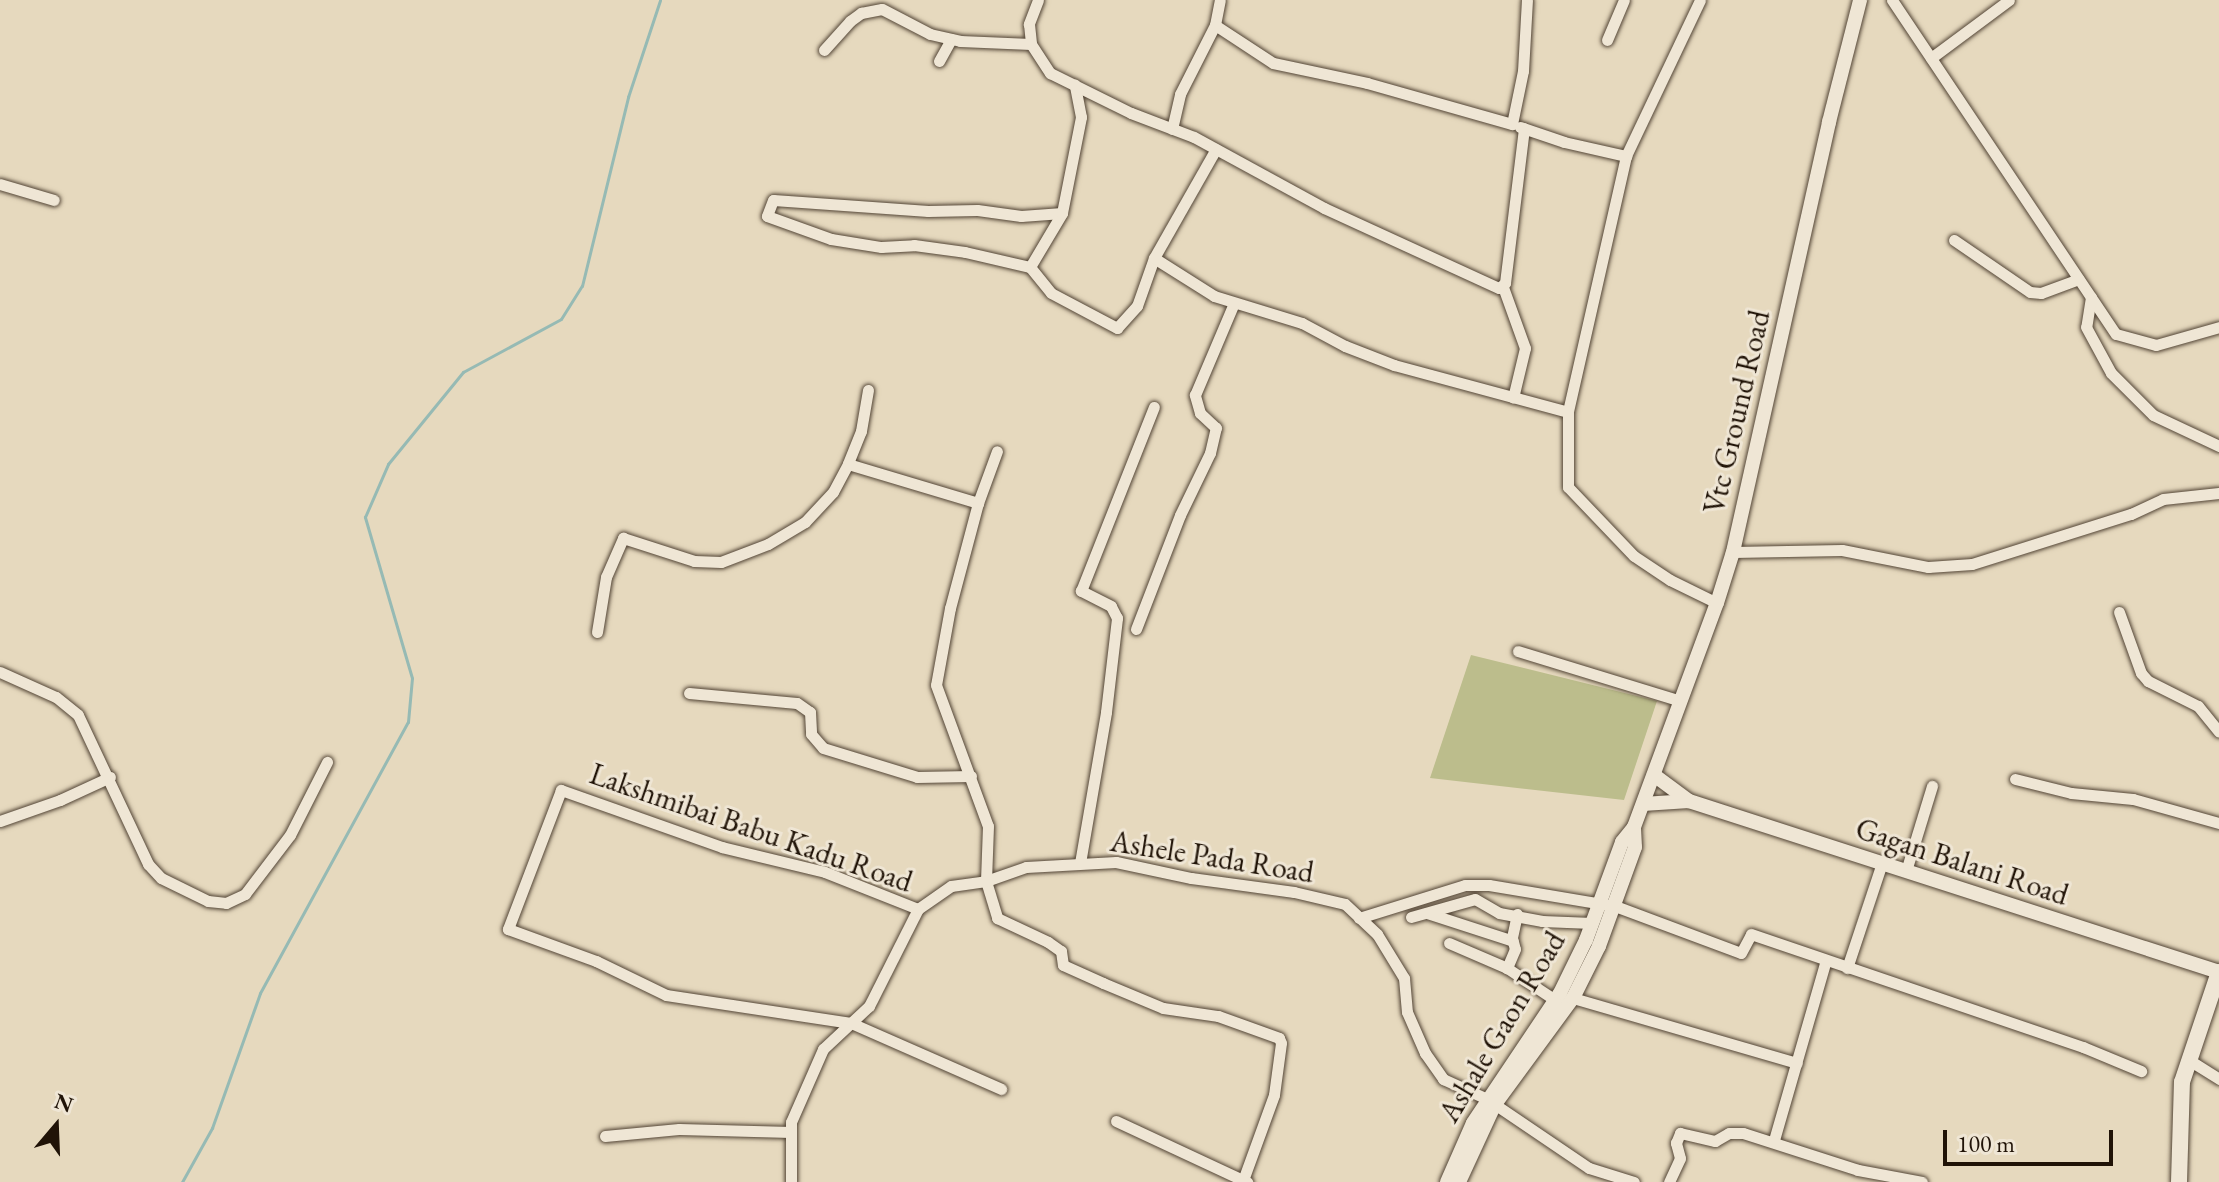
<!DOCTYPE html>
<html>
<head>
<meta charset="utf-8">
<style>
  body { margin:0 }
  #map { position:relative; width:2219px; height:1182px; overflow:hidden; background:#e6d9be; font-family:"EB Garamond",serif }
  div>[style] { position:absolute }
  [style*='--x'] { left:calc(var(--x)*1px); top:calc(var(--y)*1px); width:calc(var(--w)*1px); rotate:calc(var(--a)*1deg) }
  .green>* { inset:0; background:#bcbd8c }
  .stream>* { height:3px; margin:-1.5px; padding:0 1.5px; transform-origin:1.5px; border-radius:1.5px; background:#96bab4 }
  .roads { filter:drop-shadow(0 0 2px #524435) drop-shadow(0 0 2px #524435) }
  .minor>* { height:11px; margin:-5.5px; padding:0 5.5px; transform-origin:5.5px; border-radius:5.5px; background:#efe6d5 }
  .tertiary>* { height:14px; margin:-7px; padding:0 7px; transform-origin:7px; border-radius:7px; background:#efe6d5 }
  .secondary>* { height:16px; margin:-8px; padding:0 8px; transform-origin:8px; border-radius:8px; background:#efe6d5 }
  span { translate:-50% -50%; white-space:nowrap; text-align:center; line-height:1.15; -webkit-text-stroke:6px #efe6d5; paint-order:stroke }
  .street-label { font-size:30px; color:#201307 }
  .north { position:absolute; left:16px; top:1086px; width:80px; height:80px; -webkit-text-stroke:6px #efe6d5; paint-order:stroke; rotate:19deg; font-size:22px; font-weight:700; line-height:32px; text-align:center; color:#201307 }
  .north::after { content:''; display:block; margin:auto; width:28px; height:36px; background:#201307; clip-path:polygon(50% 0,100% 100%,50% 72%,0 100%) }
  .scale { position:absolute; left:1943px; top:1130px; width:170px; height:36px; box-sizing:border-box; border:4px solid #201307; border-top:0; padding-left:10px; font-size:24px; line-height:28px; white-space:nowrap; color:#201307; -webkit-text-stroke:6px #efe6d5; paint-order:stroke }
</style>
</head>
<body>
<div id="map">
  <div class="green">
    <div style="clip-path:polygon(1471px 655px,1657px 701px,1624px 800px,1430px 778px)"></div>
  </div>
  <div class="stream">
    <div style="--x:182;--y:1182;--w:62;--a:-60.9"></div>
    <div style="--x:212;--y:1128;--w:143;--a:-70.4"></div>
    <div style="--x:260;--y:993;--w:309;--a:-61.4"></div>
    <div style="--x:408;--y:722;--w:44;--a:-84.8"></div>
    <div style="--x:412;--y:678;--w:168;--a:-106.3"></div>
    <div style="--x:365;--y:517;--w:58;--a:-66.5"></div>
    <div style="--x:388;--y:464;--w:119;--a:-50.8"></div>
    <div style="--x:463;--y:372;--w:111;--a:-28.4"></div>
    <div style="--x:561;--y:319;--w:39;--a:-58"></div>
    <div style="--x:582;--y:286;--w:195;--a:-76.3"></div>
    <div style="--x:628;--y:97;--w:102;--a:-71.7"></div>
  </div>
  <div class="roads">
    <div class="minor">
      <div style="--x:1038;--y:0;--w:26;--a:111"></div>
      <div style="--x:1029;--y:24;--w:20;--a:84"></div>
      <div style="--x:1031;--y:44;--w:35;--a:57"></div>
      <div style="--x:1050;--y:73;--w:90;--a:26.3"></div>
      <div style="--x:1131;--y:113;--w:67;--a:20.9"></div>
      <div style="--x:1194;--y:137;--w:148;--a:28.6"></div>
      <div style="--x:1324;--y:208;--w:192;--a:24.6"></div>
      <div style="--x:1499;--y:288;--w:8;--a:-40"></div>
      <div style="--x:1505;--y:283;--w:156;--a:-83"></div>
      <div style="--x:1700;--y:0;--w:173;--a:115.4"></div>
      <div style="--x:1626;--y:156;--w:262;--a:102.8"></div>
      <div style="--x:1568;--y:412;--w:75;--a:90"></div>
      <div style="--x:1568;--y:487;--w:95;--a:46.3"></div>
      <div style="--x:1634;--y:556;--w:43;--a:33.7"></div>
      <div style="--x:1670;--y:580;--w:52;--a:26.1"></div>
      <div style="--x:1892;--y:0;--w:402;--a:56.2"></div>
      <div style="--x:2116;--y:334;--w:41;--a:15.4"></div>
      <div style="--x:2156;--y:345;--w:66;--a:-15.9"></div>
      <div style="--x:1215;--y:25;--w:69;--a:33.2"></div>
      <div style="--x:1273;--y:63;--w:96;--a:12"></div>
      <div style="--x:1367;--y:83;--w:151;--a:15.8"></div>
      <div style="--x:1512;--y:124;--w:54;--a:-78.3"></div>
      <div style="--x:1523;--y:71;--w:71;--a:-86.8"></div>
      <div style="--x:1607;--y:40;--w:43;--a:-67"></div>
      <div style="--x:824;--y:50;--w:39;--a:-48"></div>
      <div style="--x:850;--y:21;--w:14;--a:-36"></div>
      <div style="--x:861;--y:13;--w:21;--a:-11"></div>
      <div style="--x:882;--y:9;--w:54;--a:27.5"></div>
      <div style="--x:930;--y:34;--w:31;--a:13"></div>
      <div style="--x:960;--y:41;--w:71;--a:2.4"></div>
      <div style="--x:1931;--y:58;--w:97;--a:-36.6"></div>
      <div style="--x:939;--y:61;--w:25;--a:-61"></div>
      <div style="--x:1520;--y:127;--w:46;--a:18.8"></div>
      <div style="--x:1564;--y:142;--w:64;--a:12.7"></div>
      <div style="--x:1172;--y:129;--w:36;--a:-77"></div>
      <div style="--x:1180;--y:94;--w:77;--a:-63.1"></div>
      <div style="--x:1215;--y:25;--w:25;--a:-79"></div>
      <div style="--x:0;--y:184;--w:56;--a:16.5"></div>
      <div style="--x:1062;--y:213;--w:41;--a:175.8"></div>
      <div style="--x:1021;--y:216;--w:44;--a:-172.2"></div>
      <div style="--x:977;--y:210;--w:49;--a:178.8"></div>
      <div style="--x:928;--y:211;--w:155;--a:-175.9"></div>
      <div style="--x:773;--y:200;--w:17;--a:111"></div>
      <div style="--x:767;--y:216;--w:68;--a:19.8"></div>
      <div style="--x:831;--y:239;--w:51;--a:9.1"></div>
      <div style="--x:881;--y:247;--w:33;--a:-3"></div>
      <div style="--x:914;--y:245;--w:51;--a:7.8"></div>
      <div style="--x:965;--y:252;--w:67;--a:13"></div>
      <div style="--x:1030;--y:267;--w:63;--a:-59.3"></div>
      <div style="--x:1062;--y:213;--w:98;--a:-78.8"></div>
      <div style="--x:1081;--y:117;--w:33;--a:-101"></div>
      <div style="--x:1954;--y:240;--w:92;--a:34.4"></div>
      <div style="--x:2030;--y:292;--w:11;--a:5"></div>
      <div style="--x:2041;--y:293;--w:40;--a:-20.2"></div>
      <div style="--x:1154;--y:258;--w:71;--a:32.3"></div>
      <div style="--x:1214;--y:296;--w:92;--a:17.1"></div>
      <div style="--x:1302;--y:323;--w:49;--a:28.1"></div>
      <div style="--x:1345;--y:346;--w:53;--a:21.2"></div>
      <div style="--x:1394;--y:365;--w:180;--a:15.1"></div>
      <div style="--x:1030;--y:267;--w:33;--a:51"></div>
      <div style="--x:1051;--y:293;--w:75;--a:27.9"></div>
      <div style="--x:1117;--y:328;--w:30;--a:-48"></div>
      <div style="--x:1137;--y:306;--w:51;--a:-70.5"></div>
      <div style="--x:1154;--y:258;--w:125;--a:-60.4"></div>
      <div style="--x:1503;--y:287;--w:65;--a:70.2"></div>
      <div style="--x:1525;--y:348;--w:51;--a:103.5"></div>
      <div style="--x:2091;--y:297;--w:30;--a:99"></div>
      <div style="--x:2086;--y:327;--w:52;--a:61.5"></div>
      <div style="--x:2111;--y:373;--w:59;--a:45"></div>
      <div style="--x:2153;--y:415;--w:73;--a:25.2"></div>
      <div style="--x:868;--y:390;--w:42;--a:99.7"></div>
      <div style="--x:861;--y:431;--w:35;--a:112"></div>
      <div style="--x:848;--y:464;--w:136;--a:16.7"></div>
      <div style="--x:978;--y:503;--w:109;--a:104.9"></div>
      <div style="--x:950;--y:608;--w:78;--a:100.3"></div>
      <div style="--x:936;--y:685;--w:150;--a:69.8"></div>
      <div style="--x:988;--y:826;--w:55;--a:92.1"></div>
      <div style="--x:986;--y:881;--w:39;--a:73"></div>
      <div style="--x:997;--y:918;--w:56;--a:25.2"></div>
      <div style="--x:1048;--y:942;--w:16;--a:35"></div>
      <div style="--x:1061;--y:951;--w:14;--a:82"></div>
      <div style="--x:1063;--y:965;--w:44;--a:24.2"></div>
      <div style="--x:1103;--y:983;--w:65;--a:22.6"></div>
      <div style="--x:1163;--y:1008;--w:56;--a:8.3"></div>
      <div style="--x:1218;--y:1016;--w:65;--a:19.8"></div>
      <div style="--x:1279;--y:1038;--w:5;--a:68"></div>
      <div style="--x:1281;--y:1043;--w:52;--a:97.7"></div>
      <div style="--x:1274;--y:1095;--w:90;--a:110"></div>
      <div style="--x:978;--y:503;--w:55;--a:-69.9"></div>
      <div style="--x:1733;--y:552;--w:109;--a:-1.1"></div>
      <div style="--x:1842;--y:550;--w:88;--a:11.2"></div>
      <div style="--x:1928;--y:567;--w:44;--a:-3.9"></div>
      <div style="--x:1972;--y:564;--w:167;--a:-17.5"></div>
      <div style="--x:2131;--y:514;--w:35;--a:-25"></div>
      <div style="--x:2163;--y:499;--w:56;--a:-6.1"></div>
      <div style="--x:2119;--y:612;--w:65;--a:70.2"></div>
      <div style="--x:2141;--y:673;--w:11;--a:49"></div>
      <div style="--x:2148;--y:681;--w:56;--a:26.6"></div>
      <div style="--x:2198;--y:706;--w:33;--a:51"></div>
      <div style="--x:1136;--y:629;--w:122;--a:-68.9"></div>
      <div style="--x:1180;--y:515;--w:69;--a:-64.2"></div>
      <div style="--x:1210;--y:453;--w:26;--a:-77"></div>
      <div style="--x:1216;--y:428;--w:22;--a:-137"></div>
      <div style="--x:1200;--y:413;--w:19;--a:-106"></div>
      <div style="--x:1195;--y:395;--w:100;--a:-67"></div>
      <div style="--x:597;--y:632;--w:56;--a:-80.7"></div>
      <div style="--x:606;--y:577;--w:43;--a:-66.4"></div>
      <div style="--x:623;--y:538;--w:75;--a:17.9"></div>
      <div style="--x:694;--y:561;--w:27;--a:2"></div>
      <div style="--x:721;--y:562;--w:50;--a:-21"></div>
      <div style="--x:768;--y:544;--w:43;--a:-30.7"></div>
      <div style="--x:805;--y:522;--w:41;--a:-47"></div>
      <div style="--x:833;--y:492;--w:32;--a:-62"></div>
      <div style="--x:1518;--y:651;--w:170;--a:17.1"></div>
      <div style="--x:0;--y:672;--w:61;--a:24.1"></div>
      <div style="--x:56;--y:697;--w:28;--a:39"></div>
      <div style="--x:78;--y:715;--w:165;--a:64.8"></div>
      <div style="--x:148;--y:864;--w:19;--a:47"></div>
      <div style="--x:161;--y:878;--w:52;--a:26.1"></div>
      <div style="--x:208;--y:901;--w:18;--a:6"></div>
      <div style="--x:226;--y:903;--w:21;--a:-25"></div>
      <div style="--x:245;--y:894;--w:74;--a:-52.7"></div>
      <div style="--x:290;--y:835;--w:82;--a:-63.1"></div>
      <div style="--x:689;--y:693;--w:108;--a:5.3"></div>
      <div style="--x:797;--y:703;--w:16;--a:35"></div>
      <div style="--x:810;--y:712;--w:22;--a:87"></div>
      <div style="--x:811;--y:734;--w:18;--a:49"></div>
      <div style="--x:823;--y:748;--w:98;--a:17.1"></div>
      <div style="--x:917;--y:777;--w:54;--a:-1.1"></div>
      <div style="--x:2015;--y:779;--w:58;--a:14"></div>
      <div style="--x:2071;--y:793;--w:62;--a:5.5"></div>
      <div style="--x:2133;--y:799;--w:89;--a:15.6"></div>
      <div style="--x:0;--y:821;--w:64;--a:-19.3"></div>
      <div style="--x:60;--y:800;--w:55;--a:-24.7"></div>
      <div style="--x:1080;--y:863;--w:153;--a:-80.2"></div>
      <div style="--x:1106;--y:712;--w:95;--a:-83.3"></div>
      <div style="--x:1117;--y:618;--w:13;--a:-117"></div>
      <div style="--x:1111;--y:606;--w:34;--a:-153"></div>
      <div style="--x:1081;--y:591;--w:198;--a:-68.4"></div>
      <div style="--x:1906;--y:871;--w:89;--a:-73"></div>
      <div style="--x:918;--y:909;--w:100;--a:-158.3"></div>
      <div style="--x:825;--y:872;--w:106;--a:-166.4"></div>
      <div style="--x:722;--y:847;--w:171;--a:-160.5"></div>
      <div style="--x:561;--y:790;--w:149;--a:110.9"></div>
      <div style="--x:508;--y:929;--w:94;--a:20"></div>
      <div style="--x:596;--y:961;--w:78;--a:25.9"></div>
      <div style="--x:666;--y:995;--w:187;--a:8.6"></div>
      <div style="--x:851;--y:1023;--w:164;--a:23.7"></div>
      <div style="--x:918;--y:909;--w:40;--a:-34.9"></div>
      <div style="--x:951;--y:886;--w:35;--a:-8"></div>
      <div style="--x:986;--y:881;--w:42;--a:-19.3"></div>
      <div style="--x:1026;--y:867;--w:90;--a:-3.2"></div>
      <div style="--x:1116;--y:862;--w:77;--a:12"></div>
      <div style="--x:1191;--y:878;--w:104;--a:7.7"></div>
      <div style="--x:1294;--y:892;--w:52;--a:13.2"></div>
      <div style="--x:1345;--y:904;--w:44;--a:43.2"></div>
      <div style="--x:1377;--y:934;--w:52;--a:58.5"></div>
      <div style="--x:1404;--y:978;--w:34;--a:85"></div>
      <div style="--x:1407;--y:1012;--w:45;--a:66.3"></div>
      <div style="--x:1425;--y:1053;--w:32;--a:55"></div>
      <div style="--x:1443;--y:1079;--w:48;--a:24.4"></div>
      <div style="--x:1487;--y:1099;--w:123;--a:34.1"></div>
      <div style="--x:1589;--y:1168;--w:47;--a:17.3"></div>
      <div style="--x:1427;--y:913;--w:90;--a:18"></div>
      <div style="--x:1517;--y:914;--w:25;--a:102"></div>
      <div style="--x:1512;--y:938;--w:11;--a:75"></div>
      <div style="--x:1515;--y:949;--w:21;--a:113"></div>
      <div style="--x:1507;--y:968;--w:58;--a:33.7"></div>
      <div style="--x:1411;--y:917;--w:66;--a:-15.7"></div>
      <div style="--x:1475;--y:899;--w:28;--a:30"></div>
      <div style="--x:1499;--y:913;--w:44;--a:10.5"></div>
      <div style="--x:1542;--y:921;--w:50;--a:2.3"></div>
      <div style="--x:1359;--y:918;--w:111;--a:-17.3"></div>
      <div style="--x:1465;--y:885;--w:24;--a:0"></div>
      <div style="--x:1489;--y:885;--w:128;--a:9.5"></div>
      <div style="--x:1615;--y:906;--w:134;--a:20.5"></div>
      <div style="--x:1741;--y:953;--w:21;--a:-62"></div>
      <div style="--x:1751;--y:934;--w:351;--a:18.8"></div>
      <div style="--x:2083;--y:1047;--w:63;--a:22.5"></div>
      <div style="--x:1449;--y:943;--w:63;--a:23.3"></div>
      <div style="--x:1847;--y:968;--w:111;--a:-71.6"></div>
      <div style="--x:1573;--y:998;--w:233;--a:16.2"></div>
      <div style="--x:2189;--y:1060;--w:36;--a:32"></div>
      <div style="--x:1116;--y:1121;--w:145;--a:25"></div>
      <div style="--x:605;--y:1136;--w:74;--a:-5.4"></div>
      <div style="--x:679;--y:1129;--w:112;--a:1.5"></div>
      <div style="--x:1774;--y:1140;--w:187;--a:-73.9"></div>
      <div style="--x:791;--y:1182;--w:60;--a:-90"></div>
      <div style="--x:791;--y:1122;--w:80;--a:-66.3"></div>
      <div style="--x:823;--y:1049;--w:63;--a:-43.1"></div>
      <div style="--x:869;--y:1006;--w:109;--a:-63.2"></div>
      <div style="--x:1669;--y:1182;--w:26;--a:-65"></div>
      <div style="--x:1680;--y:1158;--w:16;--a:-105"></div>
      <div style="--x:1676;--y:1143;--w:11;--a:-68"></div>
      <div style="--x:1680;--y:1133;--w:36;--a:13"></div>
      <div style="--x:1715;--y:1141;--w:16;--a:-30"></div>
      <div style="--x:1729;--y:1133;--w:14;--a:0"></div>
      <div style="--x:1743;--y:1133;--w:121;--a:17.8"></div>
      <div style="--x:1858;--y:1170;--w:65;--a:10.6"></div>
    </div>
    <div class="tertiary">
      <div style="--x:1654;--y:775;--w:44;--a:36.6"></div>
      <div style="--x:1689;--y:801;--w:557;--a:17.88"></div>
      <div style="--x:1643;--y:804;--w:46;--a:-3.7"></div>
      <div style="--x:1447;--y:1182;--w:64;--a:-66.2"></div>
      <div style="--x:1473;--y:1123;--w:156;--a:-56.2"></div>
      <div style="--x:1560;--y:993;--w:59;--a:-63.9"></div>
      <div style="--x:1586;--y:940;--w:104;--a:-69.8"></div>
      <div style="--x:1622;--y:842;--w:19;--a:-51"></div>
      <div style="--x:1634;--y:827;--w:239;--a:-69.7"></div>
      <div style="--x:1717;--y:603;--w:53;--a:-72.6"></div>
      <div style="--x:1733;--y:552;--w:441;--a:-77.4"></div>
      <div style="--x:1829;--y:122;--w:126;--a:-75.7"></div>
      <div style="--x:1459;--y:1182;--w:86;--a:-65.2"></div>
      <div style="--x:1495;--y:1104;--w:132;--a:-53.7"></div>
      <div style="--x:1573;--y:998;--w:58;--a:-63.4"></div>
      <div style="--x:1599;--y:946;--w:105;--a:-70"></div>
      <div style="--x:1635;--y:847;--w:20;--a:-93"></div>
    </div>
    <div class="secondary">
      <div style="--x:2179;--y:1182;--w:100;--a:-88.3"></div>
      <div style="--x:2182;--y:1082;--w:116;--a:-71.4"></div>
    </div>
  </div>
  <div class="street-label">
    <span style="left:1737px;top:412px;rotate:-77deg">Vtc Ground Road</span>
    <span style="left:751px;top:828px;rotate:19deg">Lakshmibai Babu Kadu Road</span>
    <span style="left:1212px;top:857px;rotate:9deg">Ashele Pada Road</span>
    <span style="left:1962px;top:862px;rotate:18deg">Gagan Balani Road</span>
    <span style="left:1502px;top:1027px;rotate:-59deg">Ashale Gaon Road</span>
  </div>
  <div class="north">N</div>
  <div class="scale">100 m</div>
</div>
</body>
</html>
